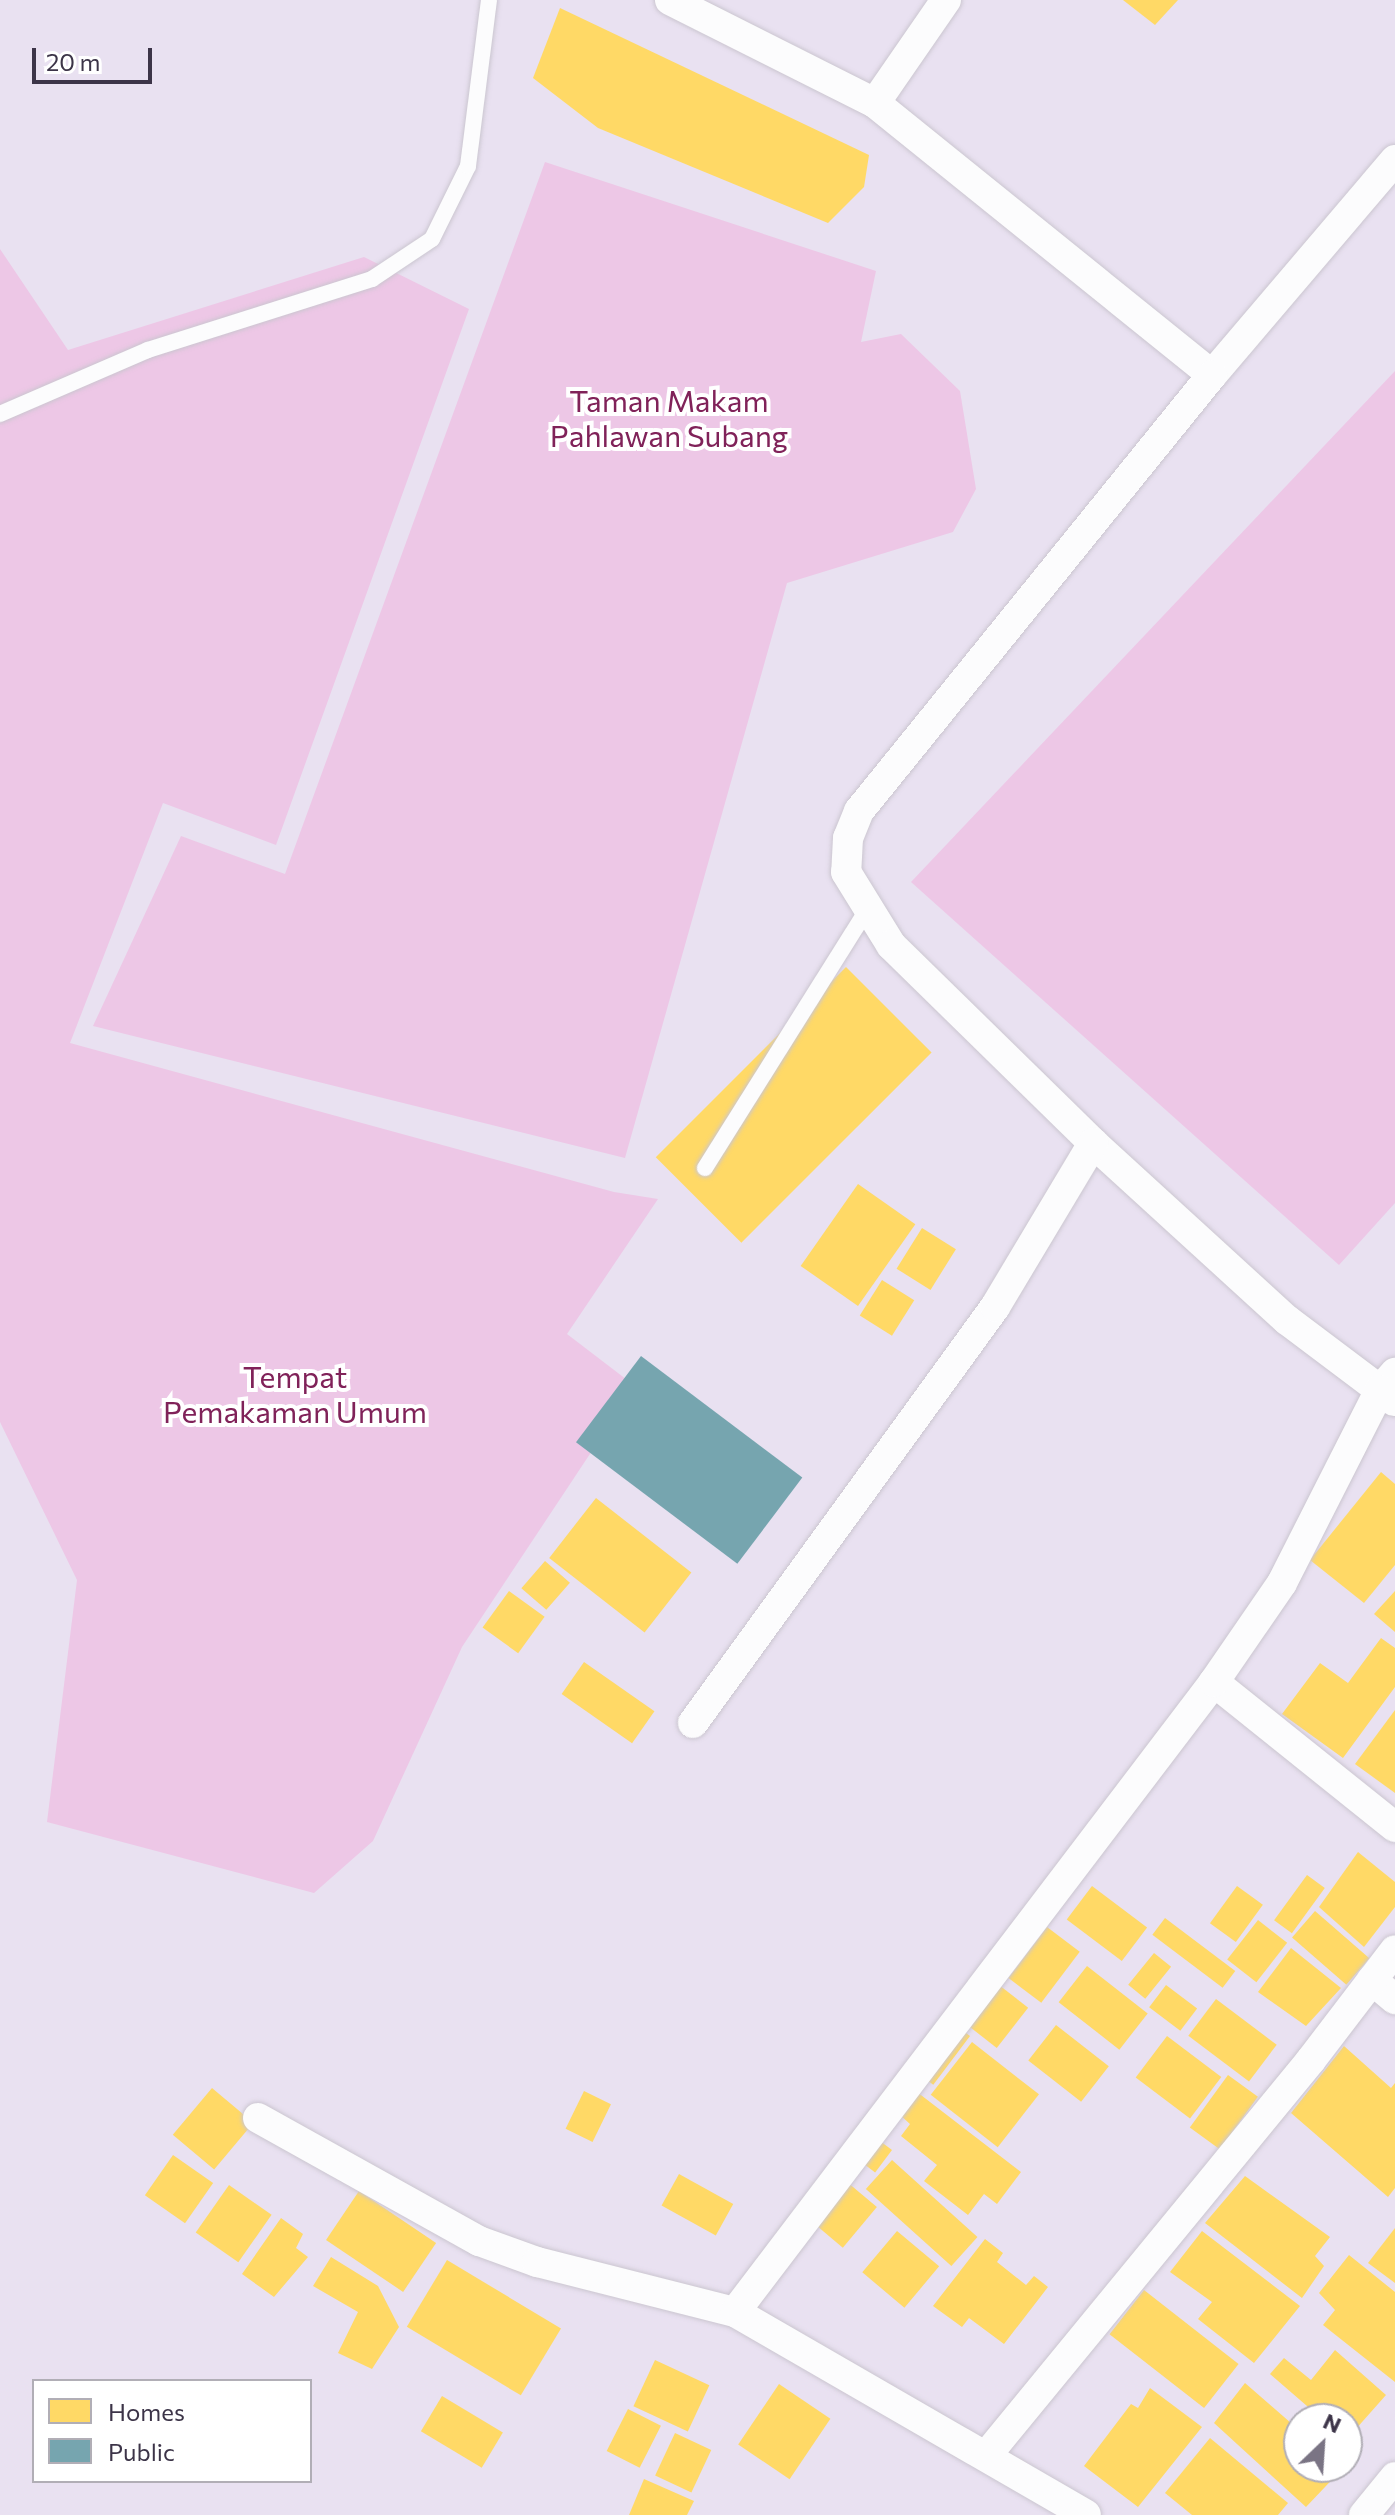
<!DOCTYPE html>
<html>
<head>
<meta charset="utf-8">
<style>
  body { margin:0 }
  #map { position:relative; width:1395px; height:2515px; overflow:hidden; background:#edeaf2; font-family:Commissioner,sans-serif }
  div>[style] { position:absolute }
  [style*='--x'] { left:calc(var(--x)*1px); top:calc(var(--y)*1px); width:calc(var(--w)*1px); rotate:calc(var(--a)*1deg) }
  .residential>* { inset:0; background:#e9e1f1 }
  .green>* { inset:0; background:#edc7e6 }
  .homes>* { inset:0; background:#ffd966; transform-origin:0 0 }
  .public>* { inset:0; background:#76a5af; transform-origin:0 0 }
  .roads { filter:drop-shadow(0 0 2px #cbc6d0) drop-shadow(0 0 2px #cbc6d0) }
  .lane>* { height:16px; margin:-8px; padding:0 8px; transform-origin:8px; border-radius:8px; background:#fcfcfd }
  .street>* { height:30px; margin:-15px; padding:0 15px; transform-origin:15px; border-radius:15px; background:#fcfcfd }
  span { translate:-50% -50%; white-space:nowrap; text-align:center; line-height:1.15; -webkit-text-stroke:8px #fff; paint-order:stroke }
  .park-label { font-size:30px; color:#802259 }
  .legend { position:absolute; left:32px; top:2379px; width:280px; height:104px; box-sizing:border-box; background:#fff; border:2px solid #b1aeb6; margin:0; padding:10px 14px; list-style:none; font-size:24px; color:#3c3448 }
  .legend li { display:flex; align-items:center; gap:16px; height:40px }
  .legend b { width:40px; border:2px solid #b1aeb6 }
  .north { position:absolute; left:1283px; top:2403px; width:80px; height:80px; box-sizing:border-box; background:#fff; border:2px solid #b1aeb6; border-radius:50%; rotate:25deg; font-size:22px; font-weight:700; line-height:32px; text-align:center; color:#3c3448 }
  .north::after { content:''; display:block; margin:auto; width:28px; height:36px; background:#7a7484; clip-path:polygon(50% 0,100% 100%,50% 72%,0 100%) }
  .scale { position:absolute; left:32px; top:48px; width:120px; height:36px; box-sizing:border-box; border:4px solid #3c3448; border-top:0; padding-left:10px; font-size:24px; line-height:28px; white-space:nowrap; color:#3c3448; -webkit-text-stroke:6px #fff; paint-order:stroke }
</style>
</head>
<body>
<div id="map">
  <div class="residential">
    <div style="clip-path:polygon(evenodd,0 0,1395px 0,1395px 2515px,0 2515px,0 0,34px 2381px,310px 2381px,310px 2481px,34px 2481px,34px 2381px,0 0,1299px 2419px,1347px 2419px,1347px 2467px,1299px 2467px,1299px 2419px)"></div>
  </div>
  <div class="green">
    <div style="clip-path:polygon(545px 162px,876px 271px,861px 342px,901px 334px,960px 391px,976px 489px,953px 532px,787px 583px,625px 1158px,93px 1026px,181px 836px,285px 874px)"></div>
    <div style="clip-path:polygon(0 249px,68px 350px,364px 257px,469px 309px,276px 845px,163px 803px,70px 1043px,614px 1192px,658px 1199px,567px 1334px,635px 1386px,462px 1647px,373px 1841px,314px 1893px,47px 1822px,77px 1580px,0 1422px)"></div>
    <div style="clip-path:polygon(1395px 371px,1395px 1203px,1339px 1265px,911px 882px)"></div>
  </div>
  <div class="homes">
    <div style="clip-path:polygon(1123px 0,1178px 0,1155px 25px)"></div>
    <div style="clip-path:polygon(560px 8px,869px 155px,864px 187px,828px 223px,598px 128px,533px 78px)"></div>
    <div style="left:846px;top:967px;width:121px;height:269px;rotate:45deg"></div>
    <div style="left:858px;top:1184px;width:70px;height:100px;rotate:35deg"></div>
    <div style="left:922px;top:1228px;width:40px;height:48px;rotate:32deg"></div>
    <div style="left:882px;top:1280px;width:38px;height:42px;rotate:32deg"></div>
    <div style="clip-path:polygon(1381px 1472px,1395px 1484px,1395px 1565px,1364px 1603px,1310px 1560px)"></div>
    <div style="left:596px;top:1498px;width:121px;height:76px;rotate:38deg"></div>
    <div style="left:545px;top:1561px;width:33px;height:36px;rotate:41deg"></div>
    <div style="left:509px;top:1591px;width:44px;height:45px;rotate:36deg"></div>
    <div style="clip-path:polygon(1395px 1591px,1395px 1632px,1374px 1614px)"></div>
    <div style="clip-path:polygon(1381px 1638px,1395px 1648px,1395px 1687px,1343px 1758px,1282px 1714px,1320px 1663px,1348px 1683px)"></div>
    <div style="left:584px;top:1662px;width:86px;height:39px;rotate:35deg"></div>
    <div style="clip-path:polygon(1395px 1710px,1395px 1793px,1355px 1764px)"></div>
    <div style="clip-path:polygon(1358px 1852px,1395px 1882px,1395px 1907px,1364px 1947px,1319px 1907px)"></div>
    <div style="left:1307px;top:1875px;width:22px;height:56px;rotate:36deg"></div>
    <div style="left:1092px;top:1886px;width:69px;height:42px;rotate:37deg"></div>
    <div style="left:1237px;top:1886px;width:32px;height:46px;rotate:36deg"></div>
    <div style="left:1315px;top:1911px;width:72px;height:35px;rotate:41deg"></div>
    <div style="left:1165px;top:1918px;width:88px;height:21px;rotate:37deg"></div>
    <div style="left:1258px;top:1920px;width:37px;height:50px;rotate:38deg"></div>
    <div style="left:1047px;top:1927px;width:41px;height:64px;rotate:37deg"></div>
    <div style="clip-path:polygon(1291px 1948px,1341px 1988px,1306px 2026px,1258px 1992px)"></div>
    <div style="left:1154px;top:1953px;width:22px;height:41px;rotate:39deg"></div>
    <div style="left:1087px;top:1966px;width:77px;height:46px;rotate:38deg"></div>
    <div style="left:999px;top:1985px;width:37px;height:51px;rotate:38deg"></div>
    <div style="left:1166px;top:1985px;width:39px;height:28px;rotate:37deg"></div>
    <div style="left:1216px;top:1999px;width:76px;height:46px;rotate:37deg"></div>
    <div style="left:1056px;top:2025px;width:67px;height:45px;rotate:38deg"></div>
    <div style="left:958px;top:2027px;width:15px;height:61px;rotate:37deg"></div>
    <div style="left:1167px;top:2036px;width:68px;height:52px;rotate:37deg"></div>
    <div style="left:972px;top:2042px;width:85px;height:67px;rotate:38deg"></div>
    <div style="clip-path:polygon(1344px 2046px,1391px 2088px,1395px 2083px,1395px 2188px,1388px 2197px,1291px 2113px)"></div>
    <div style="left:1228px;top:2075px;width:37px;height:65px;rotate:36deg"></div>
    <div style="left:212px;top:2088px;width:54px;height:61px;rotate:40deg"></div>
    <div style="left:584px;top:2091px;width:30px;height:42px;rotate:26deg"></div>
    <div style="clip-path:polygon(917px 2092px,1021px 2172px,997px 2204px,984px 2194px,968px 2215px,924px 2181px,937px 2165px,901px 2136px,910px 2124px,900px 2115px)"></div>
    <div style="left:876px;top:2138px;width:20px;height:28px;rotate:37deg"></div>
    <div style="left:173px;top:2155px;width:49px;height:49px;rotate:35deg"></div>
    <div style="left:892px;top:2160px;width:115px;height:39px;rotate:42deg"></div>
    <div style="left:679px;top:2174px;width:62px;height:36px;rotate:29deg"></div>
    <div style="clip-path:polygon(1245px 2176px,1330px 2237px,1315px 2256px,1324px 2266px,1302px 2298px,1205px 2223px)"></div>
    <div style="left:847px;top:2182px;width:39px;height:53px;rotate:40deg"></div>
    <div style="left:229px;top:2185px;width:52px;height:58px;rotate:35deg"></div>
    <div style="left:359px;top:2191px;width:93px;height:59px;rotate:34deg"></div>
    <div style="clip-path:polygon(281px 2218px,303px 2234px,296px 2248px,308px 2257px,274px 2297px,242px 2274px)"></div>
    <div style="clip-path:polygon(1395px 2228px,1395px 2283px,1368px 2263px)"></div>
    <div style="left:897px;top:2231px;width:55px;height:54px;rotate:40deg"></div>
    <div style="clip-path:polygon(1202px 2231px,1300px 2306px,1254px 2363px,1198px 2319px,1212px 2302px,1170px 2272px)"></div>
    <div style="clip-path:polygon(985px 2239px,1003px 2253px,997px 2262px,1026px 2285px,1034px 2276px,1048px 2287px,1004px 2344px,969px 2318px,962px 2327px,933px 2306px)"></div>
    <div style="clip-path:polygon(1349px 2255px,1395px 2292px,1395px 2382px,1323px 2325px,1335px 2310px,1319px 2293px)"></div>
    <div style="clip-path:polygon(331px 2257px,378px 2286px,399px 2327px,372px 2369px,338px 2353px,358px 2312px,313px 2286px)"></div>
    <div style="left:447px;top:2260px;width:133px;height:78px;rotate:31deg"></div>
    <div style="left:1144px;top:2290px;width:120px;height:56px;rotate:38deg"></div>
    <div style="clip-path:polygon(1335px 2350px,1386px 2395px,1347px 2439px,1347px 2419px,1322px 2419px,1270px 2374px,1284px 2358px,1311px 2380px)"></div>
    <div style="left:655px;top:2360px;width:60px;height:51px;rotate:25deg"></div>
    <div style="clip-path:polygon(1245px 2383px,1299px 2430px,1299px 2467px,1344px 2467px,1306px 2507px,1214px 2423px)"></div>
    <div style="left:779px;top:2384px;width:62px;height:73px;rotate:34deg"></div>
    <div style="clip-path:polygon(1150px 2388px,1202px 2427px,1138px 2507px,1084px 2466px,1131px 2404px,1138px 2408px)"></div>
    <div style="left:442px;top:2396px;width:71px;height:41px;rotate:31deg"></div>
    <div style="left:628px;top:2409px;width:37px;height:47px;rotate:27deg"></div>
    <div style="left:675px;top:2433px;width:40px;height:47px;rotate:25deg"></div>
    <div style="clip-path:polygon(1210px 2438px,1288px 2503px,1278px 2515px,1192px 2515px,1165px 2493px)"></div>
    <div style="clip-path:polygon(644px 2479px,694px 2501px,687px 2515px,629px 2515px)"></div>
  </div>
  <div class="public">
    <div style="left:641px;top:1356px;width:202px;height:108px;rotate:37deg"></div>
  </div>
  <div class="roads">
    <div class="lane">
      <div style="--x:0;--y:414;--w:161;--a:-23.4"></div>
      <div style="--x:148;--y:350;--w:235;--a:-17.6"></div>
      <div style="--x:372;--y:279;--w:72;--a:-33.7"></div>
      <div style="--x:432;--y:239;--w:81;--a:-63.7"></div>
      <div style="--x:468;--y:166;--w:167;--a:-82.8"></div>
      <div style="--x:705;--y:1168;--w:307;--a:-57.9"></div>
    </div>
    <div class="street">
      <div style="--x:670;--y:0;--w:229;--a:26.7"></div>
      <div style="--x:946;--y:0;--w:125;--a:124.6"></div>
      <div style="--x:875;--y:103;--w:433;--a:38.9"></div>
      <div style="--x:1395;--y:160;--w:282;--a:130.4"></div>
      <div style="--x:1212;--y:375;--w:561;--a:128.99"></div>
      <div style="--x:859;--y:811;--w:29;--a:112"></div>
      <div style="--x:848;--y:838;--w:34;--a:93"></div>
      <div style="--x:846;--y:872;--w:86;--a:58.3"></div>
      <div style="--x:891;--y:945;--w:283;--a:44.4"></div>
      <div style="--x:1093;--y:1143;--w:263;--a:42.4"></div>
      <div style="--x:1287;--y:1320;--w:116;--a:37"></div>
      <div style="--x:1380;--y:1390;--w:23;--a:-49"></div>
      <div style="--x:1214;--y:1682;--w:232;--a:38.7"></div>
      <div style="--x:693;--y:1723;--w:514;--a:-54.02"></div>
      <div style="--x:995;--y:1307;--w:191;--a:-59.1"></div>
      <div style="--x:1372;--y:1980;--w:30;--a:40"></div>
      <div style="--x:258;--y:2118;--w:253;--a:29.1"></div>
      <div style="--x:479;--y:2241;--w:62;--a:19.9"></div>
      <div style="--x:537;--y:2262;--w:204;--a:14.2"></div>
      <div style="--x:735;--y:2312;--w:405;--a:30"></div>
      <div style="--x:735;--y:2312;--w:791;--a:-52.75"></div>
      <div style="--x:1214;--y:1682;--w:120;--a:-55.5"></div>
      <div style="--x:1282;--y:1583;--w:216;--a:-63.1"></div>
      <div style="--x:1380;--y:1390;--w:18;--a:38"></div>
      <div style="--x:986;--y:2456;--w:512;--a:-50.62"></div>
      <div style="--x:1311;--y:2060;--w:138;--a:-52.6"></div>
      <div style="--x:1364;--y:2515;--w:49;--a:-50.8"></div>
    </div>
  </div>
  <div class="park-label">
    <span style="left:669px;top:417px">Taman Makam<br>Pahlawan Subang</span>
    <span style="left:295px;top:1393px">Tempat<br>Pemakaman Umum</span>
  </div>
  <ul class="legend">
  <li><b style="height:22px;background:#ffd966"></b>Homes</li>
  <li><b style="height:22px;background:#76a5af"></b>Public</li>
  </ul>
  <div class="north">N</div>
  <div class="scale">20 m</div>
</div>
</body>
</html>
